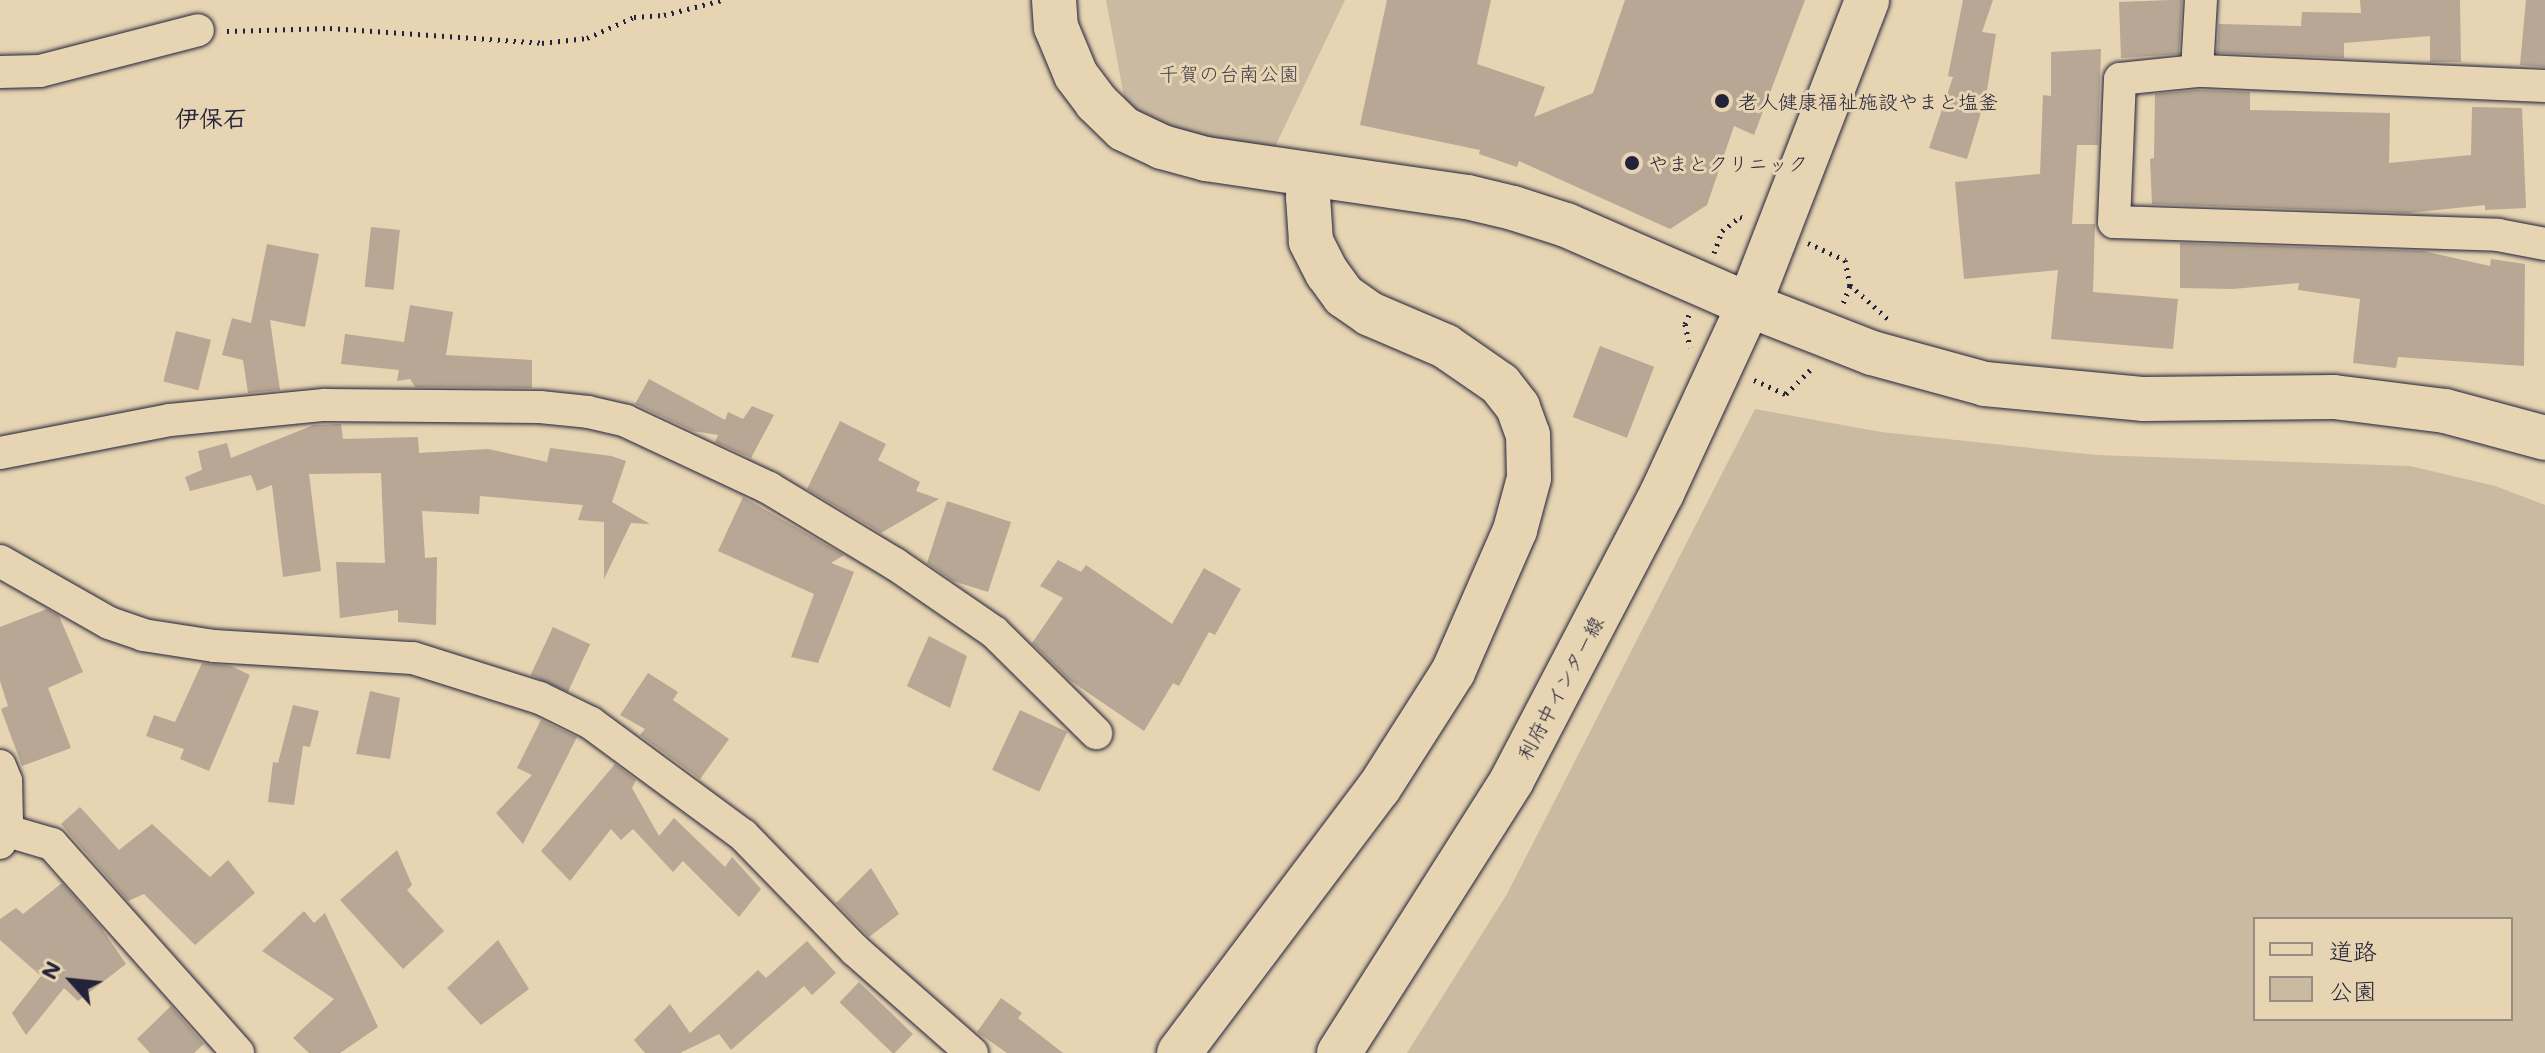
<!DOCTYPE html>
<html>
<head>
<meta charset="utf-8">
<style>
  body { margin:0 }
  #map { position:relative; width:2545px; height:1053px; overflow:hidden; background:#e7d4b2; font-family:Mali,"Klee One",sans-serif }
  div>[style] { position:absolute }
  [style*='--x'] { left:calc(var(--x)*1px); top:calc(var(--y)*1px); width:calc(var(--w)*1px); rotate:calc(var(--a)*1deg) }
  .green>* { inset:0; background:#cabaa1 }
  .building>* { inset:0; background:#b7a794; transform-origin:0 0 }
  .path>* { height:5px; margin-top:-2.5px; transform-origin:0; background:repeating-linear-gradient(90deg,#22223b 0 2px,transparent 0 8px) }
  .roads { filter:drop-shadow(0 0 2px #22223b) drop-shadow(0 0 2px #22223b) }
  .street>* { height:32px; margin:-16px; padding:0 16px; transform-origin:16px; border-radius:16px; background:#e7d4b2 }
  .secondary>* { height:44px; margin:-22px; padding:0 22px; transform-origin:22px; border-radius:22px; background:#e7d4b2 }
  .dots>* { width:22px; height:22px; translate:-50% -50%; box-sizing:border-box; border:4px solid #e7d4b2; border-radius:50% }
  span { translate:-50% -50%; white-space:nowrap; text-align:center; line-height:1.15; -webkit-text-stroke:6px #e7d4b2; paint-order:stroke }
  .park-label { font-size:20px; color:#44404f }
  .poi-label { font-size:20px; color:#22223b }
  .left { translate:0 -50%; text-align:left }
  .street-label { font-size:20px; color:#22223b }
  .quarter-label { font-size:24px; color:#22223b; font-weight:700 }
  .legend { position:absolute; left:2253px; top:917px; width:260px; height:104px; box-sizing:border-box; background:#e7d4b2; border:2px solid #988d82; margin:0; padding:10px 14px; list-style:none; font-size:24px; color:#22223b }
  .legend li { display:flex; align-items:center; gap:16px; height:40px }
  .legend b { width:40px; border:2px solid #988d82 }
  .north { position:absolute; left:32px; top:941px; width:80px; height:80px; -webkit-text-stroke:6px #e7d4b2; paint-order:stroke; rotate:297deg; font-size:22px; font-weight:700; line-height:32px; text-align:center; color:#22223b }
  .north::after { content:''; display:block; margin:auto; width:28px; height:36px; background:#22223b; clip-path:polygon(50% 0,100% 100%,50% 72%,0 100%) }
</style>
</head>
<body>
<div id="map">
  <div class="green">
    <div style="clip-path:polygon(1106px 0,1345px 0,1272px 153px,1160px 134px,1126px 107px)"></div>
    <div style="clip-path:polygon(evenodd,1755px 409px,1881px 432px,2096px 455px,2410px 466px,2495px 486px,2545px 505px,2545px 1053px,1407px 1053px,1507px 894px,1755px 409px,2511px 919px,2511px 1019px,2255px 1019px,2255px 919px,2511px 919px)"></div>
  </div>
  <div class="building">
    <div style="clip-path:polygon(1387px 0,1491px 0,1477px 64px,1545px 87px,1534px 117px,1593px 93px,1625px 0,1805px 0,1754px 135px,1734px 126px,1707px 205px,1670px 229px,1519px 161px,1517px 167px,1479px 154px,1480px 150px,1360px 125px)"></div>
    <div style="clip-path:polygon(1963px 0,1993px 0,1982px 32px,1996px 34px,1986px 96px,1967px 159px,1929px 148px,1953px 77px,1948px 76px)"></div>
    <div style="clip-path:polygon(2171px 0,2182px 0,2179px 54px,2121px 58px,2119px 2px)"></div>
    <div style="clip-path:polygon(2360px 0,2460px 0,2461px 62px,2430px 62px,2430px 36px,2344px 43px,2344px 58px,2217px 53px,2219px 24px,2301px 26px,2302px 12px,2361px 13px)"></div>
    <div style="clip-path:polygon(2526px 0,2545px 0,2545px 67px,2520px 65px)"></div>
    <div style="clip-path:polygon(2101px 49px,2098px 145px,2077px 145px,2072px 224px,2095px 224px,2093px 292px,2178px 299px,2173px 349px,2051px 339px,2058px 270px,1964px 279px,1955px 182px,2040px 174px,2043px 95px,2051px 96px,2051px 52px)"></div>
    <div style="clip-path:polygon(2198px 90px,2250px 92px,2250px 110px,2390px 113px,2389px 163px,2471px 155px,2472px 107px,2522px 108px,2526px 208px,2485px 210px,2485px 205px,2408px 213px,2152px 204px,2150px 159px,2154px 158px,2155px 94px)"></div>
    <div style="left:371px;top:227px;width:29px;height:60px;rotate:6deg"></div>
    <div style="clip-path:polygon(2180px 243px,2423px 251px,2490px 266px,2491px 259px,2525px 264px,2524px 366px,2398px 357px,2396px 368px,2353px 363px,2360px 299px,2298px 290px,2299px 283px,2233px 289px,2180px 288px)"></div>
    <div style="clip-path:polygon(267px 244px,319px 254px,305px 327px,270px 320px,280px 390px,248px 393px,243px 360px,222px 355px,232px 318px,251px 323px)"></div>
    <div style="clip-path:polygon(410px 305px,453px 312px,446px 355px,532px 360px,532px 388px,415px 387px,410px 379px,397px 381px,399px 370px,341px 364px,345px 334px,404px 342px)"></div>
    <div style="left:176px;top:331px;width:36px;height:52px;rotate:14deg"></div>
    <div style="left:1600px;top:346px;width:58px;height:76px;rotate:21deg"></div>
    <div style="clip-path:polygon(649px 379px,725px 420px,728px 412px,743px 419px,752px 406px,774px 415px,751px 458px,715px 442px,718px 435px,693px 431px,635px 404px)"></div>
    <div style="clip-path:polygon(840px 421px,886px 444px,878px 460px,920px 482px,916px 491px,939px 499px,881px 533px,807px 489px)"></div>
    <div style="clip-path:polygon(341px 424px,343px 439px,418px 437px,419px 453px,488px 449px,547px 462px,550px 448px,611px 456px,626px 461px,612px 502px,650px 524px,631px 523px,604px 579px,604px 522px,578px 520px,583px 505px,480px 496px,479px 514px,422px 511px,425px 558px,437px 557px,436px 625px,398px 622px,398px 610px,340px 618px,336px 562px,385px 563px,381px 473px,309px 474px,321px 571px,283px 577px,272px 485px,257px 491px,251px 475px,190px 491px,185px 477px,202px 470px,198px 451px,227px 443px,231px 458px,314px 425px)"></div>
    <div style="clip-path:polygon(743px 497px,844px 555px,831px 563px,854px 572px,818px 663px,791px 657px,814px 594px,718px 551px)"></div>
    <div style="clip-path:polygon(947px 501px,1011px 522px,988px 592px,953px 581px,927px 563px)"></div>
    <div style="clip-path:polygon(1058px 560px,1081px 572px,1086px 565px,1172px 624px,1204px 568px,1241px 589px,1215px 635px,1209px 632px,1179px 686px,1173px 683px,1144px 731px,1068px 679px,1032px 643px,1063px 598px,1040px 586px)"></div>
    <div style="clip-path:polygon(47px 609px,59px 616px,83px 672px,48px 688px,71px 748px,22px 766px,1px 709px,8px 706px,0 681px,0 627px)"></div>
    <div style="left:553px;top:627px;width:41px;height:53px;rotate:25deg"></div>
    <div style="clip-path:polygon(929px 636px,967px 656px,950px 708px,907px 686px)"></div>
    <div style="clip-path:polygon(202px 663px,231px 666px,250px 675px,209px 771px,180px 759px,184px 749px,146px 736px,154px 715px,175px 722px)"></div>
    <div style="clip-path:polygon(648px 673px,678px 692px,673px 700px,729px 739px,700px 779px,640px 735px,645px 729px,620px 715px)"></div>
    <div style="clip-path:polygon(370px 691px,400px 698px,390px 759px,356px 754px)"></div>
    <div style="clip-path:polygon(293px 705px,319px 711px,310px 747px,303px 746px,294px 805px,268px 802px,273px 762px,278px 763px)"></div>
    <div style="left:1020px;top:710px;width:52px;height:66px;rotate:25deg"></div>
    <div style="clip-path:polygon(541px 720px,577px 737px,523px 844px,496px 813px,532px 775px,517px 768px)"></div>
    <div style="clip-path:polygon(615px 764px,636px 780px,632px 788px,659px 836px,674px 818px,725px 867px,732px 857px,761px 889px,739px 917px,683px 861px,673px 872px,633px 829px,621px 840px,611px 829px,570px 881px,541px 851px)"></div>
    <div style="clip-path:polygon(80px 807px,119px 850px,152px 824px,210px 877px,228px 860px,255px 893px,195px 945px,144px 894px,128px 901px,61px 824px)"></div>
    <div style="clip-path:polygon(397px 850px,412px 885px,407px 890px,444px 931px,403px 969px,340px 900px)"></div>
    <div style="clip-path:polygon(871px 868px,899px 914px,869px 937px,836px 903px)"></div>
    <div style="clip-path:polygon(62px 883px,100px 926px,126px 964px,78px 1001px,64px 988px,26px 1035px,12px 1013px,41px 976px,0 940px,0 919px,16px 908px,23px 914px)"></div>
    <div style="clip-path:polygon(304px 911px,314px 923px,325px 913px,378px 1027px,340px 1053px,309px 1053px,293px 1038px,334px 999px,262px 951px)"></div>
    <div style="clip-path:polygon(498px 940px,529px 989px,481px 1025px,447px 988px)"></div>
    <div style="clip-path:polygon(807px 941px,836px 973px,812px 995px,804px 986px,731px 1050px,719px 1034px,680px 1053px,645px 1053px,634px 1040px,670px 1004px,690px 1033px,758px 970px,766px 978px)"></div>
    <div style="left:859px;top:982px;width:75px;height:28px;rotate:44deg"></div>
    <div style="clip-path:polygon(1001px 998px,1022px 1013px,1018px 1018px,1063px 1053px,1007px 1053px,977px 1032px)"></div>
    <div style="clip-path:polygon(171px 1006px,204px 1044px,194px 1053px,150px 1053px,137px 1039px)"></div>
  </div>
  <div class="path">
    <div style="--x:227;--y:31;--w:103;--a:-1.7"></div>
    <div style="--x:330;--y:28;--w:213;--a:4"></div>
    <div style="--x:542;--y:43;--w:45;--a:-6.3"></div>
    <div style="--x:587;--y:38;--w:51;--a:-24.1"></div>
    <div style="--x:634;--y:17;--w:30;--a:-4"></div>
    <div style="--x:664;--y:15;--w:61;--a:-14.3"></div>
    <div style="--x:1808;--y:243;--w:41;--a:24.7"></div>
    <div style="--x:1845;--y:260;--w:26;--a:79"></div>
    <div style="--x:1850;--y:286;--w:18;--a:112"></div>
    <div style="--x:1714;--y:253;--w:23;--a:-70"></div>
    <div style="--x:1722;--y:231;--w:23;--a:-38"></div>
    <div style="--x:1740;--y:217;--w:6;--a:18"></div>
    <div style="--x:1850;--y:285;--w:51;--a:41.8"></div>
    <div style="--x:1689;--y:315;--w:10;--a:114"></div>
    <div style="--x:1685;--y:324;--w:24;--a:78"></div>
    <div style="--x:1754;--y:380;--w:35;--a:24"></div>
    <div style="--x:1786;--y:394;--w:40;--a:-45"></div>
  </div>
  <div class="roads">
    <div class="street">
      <div style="--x:2197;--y:71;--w:71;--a:-86.8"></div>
      <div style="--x:0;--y:72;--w:40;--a:-1.4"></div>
      <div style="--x:40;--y:71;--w:163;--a:-14.5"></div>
      <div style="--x:2545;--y:86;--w:348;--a:-177.5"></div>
      <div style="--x:2197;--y:71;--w:77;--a:174.1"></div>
      <div style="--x:2120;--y:79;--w:143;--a:92.4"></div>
      <div style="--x:2114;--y:222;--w:384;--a:1.9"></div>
      <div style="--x:2498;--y:235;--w:48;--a:10.8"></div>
      <div style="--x:0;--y:453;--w:173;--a:-11"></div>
      <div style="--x:170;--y:420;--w:155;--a:-5.6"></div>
      <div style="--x:324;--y:405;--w:216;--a:0.5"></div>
      <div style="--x:540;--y:407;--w:48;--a:5.9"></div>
      <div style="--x:588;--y:412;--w:39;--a:13"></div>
      <div style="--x:626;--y:421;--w:158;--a:25.1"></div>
      <div style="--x:769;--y:488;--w:147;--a:31.1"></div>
      <div style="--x:895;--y:564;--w:120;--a:34.5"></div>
      <div style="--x:994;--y:632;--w:144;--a:44.7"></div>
      <div style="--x:0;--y:561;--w:125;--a:29.6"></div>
      <div style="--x:109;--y:623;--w:36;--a:19"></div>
      <div style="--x:143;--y:635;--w:72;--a:8.8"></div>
      <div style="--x:214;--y:646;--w:199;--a:3.5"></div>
      <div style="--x:413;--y:658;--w:133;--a:17.5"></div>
      <div style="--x:540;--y:698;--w:57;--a:26.1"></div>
      <div style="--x:591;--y:723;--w:189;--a:36.4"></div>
      <div style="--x:743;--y:835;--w:161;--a:45.8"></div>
      <div style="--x:855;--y:950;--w:156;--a:41.4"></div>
      <div style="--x:0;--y:766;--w:16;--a:68"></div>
      <div style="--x:6;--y:781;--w:40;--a:88.6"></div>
      <div style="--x:7;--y:821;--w:23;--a:108"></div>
      <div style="--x:4;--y:830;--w:50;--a:16.3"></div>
      <div style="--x:52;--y:844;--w:280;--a:48.3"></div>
    </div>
    <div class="secondary">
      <div style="--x:1054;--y:0;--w:27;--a:86"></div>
      <div style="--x:1056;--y:27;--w:52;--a:67.4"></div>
      <div style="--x:1076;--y:75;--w:34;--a:53"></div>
      <div style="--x:1096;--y:102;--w:39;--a:44"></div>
      <div style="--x:1124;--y:129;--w:42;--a:25.3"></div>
      <div style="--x:1162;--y:147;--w:46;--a:15.3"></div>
      <div style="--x:1206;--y:159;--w:264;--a:8.3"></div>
      <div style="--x:1467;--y:197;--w:47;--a:13.4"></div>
      <div style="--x:1513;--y:208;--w:56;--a:17.8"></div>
      <div style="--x:1566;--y:225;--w:200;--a:23.6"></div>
      <div style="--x:1749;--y:305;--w:132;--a:21.3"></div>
      <div style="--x:1872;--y:353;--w:117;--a:15.3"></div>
      <div style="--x:1985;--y:384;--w:160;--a:5.4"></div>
      <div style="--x:2144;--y:399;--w:190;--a:-0.6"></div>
      <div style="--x:2334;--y:397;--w:112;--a:7.2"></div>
      <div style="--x:2445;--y:411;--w:104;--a:15.1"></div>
      <div style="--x:1179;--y:1053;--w:332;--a:-53"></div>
      <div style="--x:1379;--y:788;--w:138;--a:-57.5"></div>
      <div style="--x:1453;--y:672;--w:155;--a:-66.4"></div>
      <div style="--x:1515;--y:530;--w:54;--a:-74.9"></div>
      <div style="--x:1529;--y:478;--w:43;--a:-91.3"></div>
      <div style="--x:1528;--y:435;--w:30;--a:-110"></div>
      <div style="--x:1518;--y:407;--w:29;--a:-128"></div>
      <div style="--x:1500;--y:384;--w:67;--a:-145.4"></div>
      <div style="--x:1445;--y:346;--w:82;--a:-156.9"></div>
      <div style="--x:1370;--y:314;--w:32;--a:-145"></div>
      <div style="--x:1344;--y:296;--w:29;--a:-126"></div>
      <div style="--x:1327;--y:273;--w:36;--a:-117"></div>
      <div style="--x:1311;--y:241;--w:44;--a:-93.9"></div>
      <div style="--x:1308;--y:197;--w:22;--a:-80"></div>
      <div style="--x:1339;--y:1053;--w:323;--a:-57.6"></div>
      <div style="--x:1512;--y:780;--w:324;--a:-62.4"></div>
      <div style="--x:1662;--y:493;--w:207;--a:-65.2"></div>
      <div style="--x:1749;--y:305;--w:327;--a:-68.8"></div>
    </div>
  </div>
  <div class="dots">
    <div style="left:1722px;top:101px;background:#22223b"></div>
    <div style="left:1632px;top:163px;background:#22223b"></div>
  </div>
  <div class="park-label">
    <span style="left:1229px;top:73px">千賀の台南公園</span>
  </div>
  <div class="poi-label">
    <span class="left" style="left:1738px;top:101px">老人健康福祉施設やまと塩釜</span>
    <span class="left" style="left:1648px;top:163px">やまとクリニック</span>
  </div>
  <div class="street-label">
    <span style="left:1560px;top:688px;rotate:-62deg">利府中インター線</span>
  </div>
  <div class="quarter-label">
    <span style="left:211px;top:118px">伊保石</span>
  </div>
  <ul class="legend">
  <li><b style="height:10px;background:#e7d4b2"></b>道路</li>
  <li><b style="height:22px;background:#cabaa1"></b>公園</li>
  </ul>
  <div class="north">N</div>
</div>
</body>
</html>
